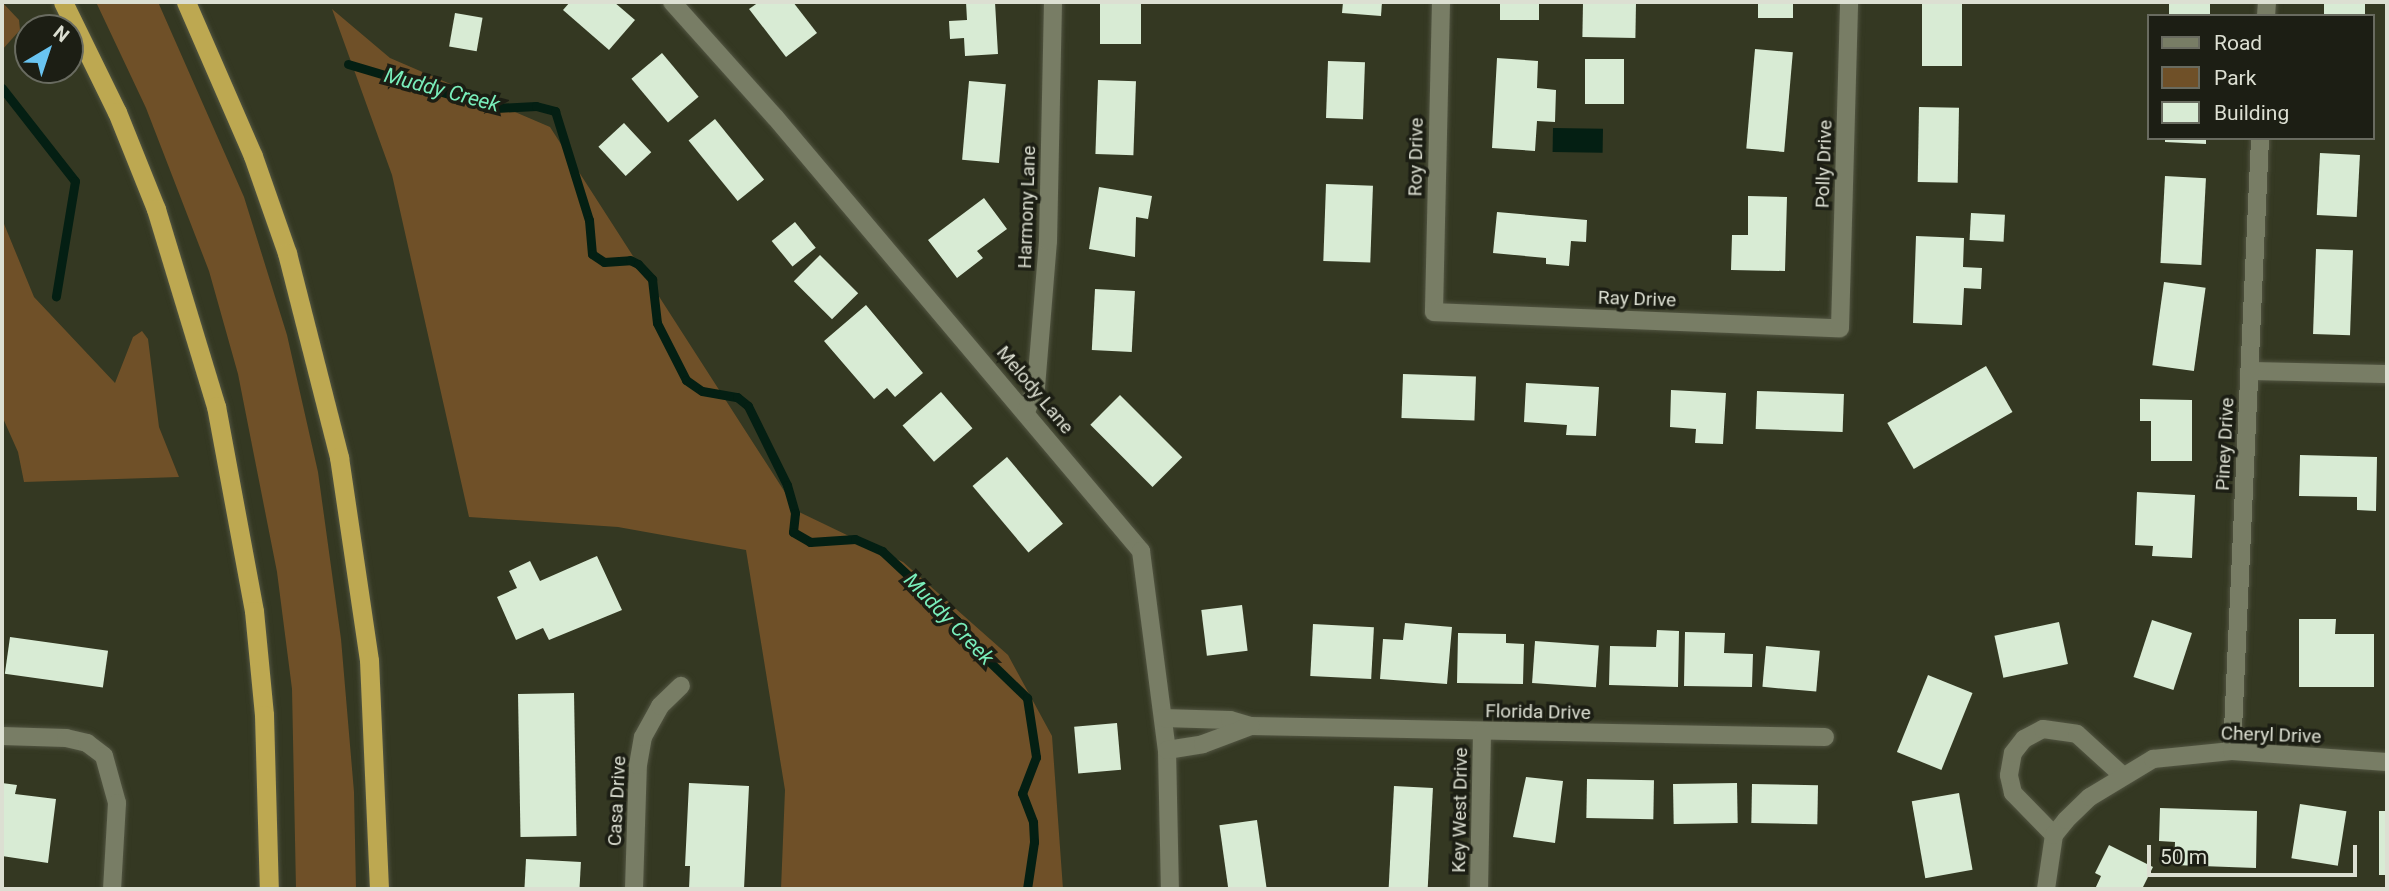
<!DOCTYPE html>
<html>
<head>
<meta charset="utf-8">
<style>
  body { margin:0 }
  #map { position:relative; width:2389px; height:891px; overflow:hidden; background:#343822; font-family:Roboto,sans-serif }
  div>[style] { position:absolute }
  [style*='--x'] { left:calc(var(--x)*1px); top:calc(var(--y)*1px); width:calc(var(--w)*1px); rotate:calc(var(--a)*1deg) }
  .green>* { inset:0; background:#6f5028 }
  .water>* { inset:0; background:#041f13; transform-origin:0 0 }
  .stream>* { height:9px; margin:-4.5px; padding:0 4.5px; transform-origin:4.5px; border-radius:4.5px; background:#041f13 }
  .building>* { inset:0; background:#d8ebd4; transform-origin:0 0 }
  .roads { filter:drop-shadow(0 0 2px #525542) drop-shadow(0 0 2px #525542) }
  .minor>* { height:18px; margin:-9px; padding:0 9px; transform-origin:9px; border-radius:9px; background:#787d65 }
  .trunk>* { height:19px; margin:-9.5px; padding:0 9.5px; transform-origin:9.5px; border-radius:9.5px; background:#bda851 }
  span { translate:-50% -50%; white-space:nowrap; text-align:center; line-height:1.15; -webkit-text-stroke:7px #1c1e14; paint-order:stroke }
  .street-label { font-size:19px; color:#dcdfd2 }
  .water-label { font-size:21px; color:#79eebb; font-style:italic }
  .frame { position:absolute; inset:0; border:4px solid #dcdfd2; pointer-events:none }
  .legend { position:absolute; left:2147px; top:14px; width:228px; height:126px; box-sizing:border-box; background:#1c1e14; border:2px solid #696b60; margin:0; padding:9px 12px; list-style:none; font-size:21px; color:#dcdfd2 }
  .legend li { display:flex; align-items:center; gap:14px; height:35px }
  .legend b { width:35px; border:2px solid #696b60 }
  .north { position:absolute; left:14px; top:14px; width:70px; height:70px; box-sizing:border-box; background:#1c1e14; border:2px solid #696b60; border-radius:50%; rotate:39deg; font-size:19px; font-weight:700; line-height:28px; text-align:center; color:#dcdfd2 }
  .north::after { content:''; display:block; margin:auto; width:24px; height:32px; background:#69c4f1; clip-path:polygon(50% 0,100% 100%,50% 72%,0 100%) }
  .scale { position:absolute; left:2147px; top:845px; width:210px; height:32px; box-sizing:border-box; border:4px solid #dcdfd2; border-top:0; padding-left:9px; font-size:21px; line-height:24px; white-space:nowrap; color:#dcdfd2; -webkit-text-stroke:5px #1c1e14; paint-order:stroke }
</style>
</head>
<body>
<div id="map">
  <div class="green">
    <div style="clip-path:polygon(2px 2px,19px 20px,20px 30px,2px 50px)"></div>
    <div style="clip-path:polygon(96px 2px,158px 2px,244px 197px,287px 335px,318px 472px,341px 639px,354px 792px,356px 889px,296px 889px,292px 689px,277px 572px,238px 374px,209px 271px,146px 108px)"></div>
    <div style="clip-path:polygon(332px 9px,390px 58px,550px 127px,797px 511px,903px 562px,1008px 655px,1052px 736px,1063px 889px,781px 889px,785px 790px,746px 550px,618px 527px,469px 517px,392px 175px)"></div>
    <div style="clip-path:polygon(2px 219px,34px 297px,115px 383px,133px 337px,142px 331px,148px 339px,159px 427px,179px 477px,24px 482px,18px 452px,2px 416px)"></div>
  </div>
  <div class="water">
    <div style="left:1553px;top:128px;width:50px;height:24px;rotate:1deg"></div>
  </div>
  <div class="stream">
    <div style="--x:348;--y:64;--w:154;--a:16.6"></div>
    <div style="--x:496;--y:108;--w:40;--a:-2.9"></div>
    <div style="--x:536;--y:106;--w:20;--a:15"></div>
    <div style="--x:555;--y:111;--w:114;--a:72.7"></div>
    <div style="--x:589;--y:220;--w:34;--a:85"></div>
    <div style="--x:592;--y:254;--w:14;--a:34"></div>
    <div style="--x:604;--y:262;--w:26;--a:-4"></div>
    <div style="--x:630;--y:260;--w:9;--a:27"></div>
    <div style="--x:638;--y:264;--w:21;--a:47"></div>
    <div style="--x:652;--y:279;--w:44;--a:83.5"></div>
    <div style="--x:657;--y:323;--w:64;--a:63"></div>
    <div style="--x:686;--y:380;--w:19;--a:35"></div>
    <div style="--x:702;--y:391;--w:36;--a:10"></div>
    <div style="--x:737;--y:397;--w:14;--a:39"></div>
    <div style="--x:748;--y:406;--w:88;--a:63.7"></div>
    <div style="--x:787;--y:485;--w:29;--a:74"></div>
    <div style="--x:795;--y:513;--w:19;--a:96"></div>
    <div style="--x:793;--y:532;--w:20;--a:30"></div>
    <div style="--x:810;--y:542;--w:45;--a:-3.8"></div>
    <div style="--x:855;--y:539;--w:30;--a:24"></div>
    <div style="--x:882;--y:551;--w:103;--a:43"></div>
    <div style="--x:957;--y:621;--w:15;--a:70"></div>
    <div style="--x:962;--y:635;--w:91;--a:44.1"></div>
    <div style="--x:1027;--y:698;--w:60;--a:81.3"></div>
    <div style="--x:1036;--y:757;--w:39;--a:111"></div>
    <div style="--x:1022;--y:793;--w:31;--a:69"></div>
    <div style="--x:1033;--y:822;--w:20;--a:87"></div>
    <div style="--x:1034;--y:842;--w:48;--a:98.5"></div>
    <div style="--x:2;--y:88;--w:118;--a:51.9"></div>
    <div style="--x:75;--y:181;--w:117;--a:99.4"></div>
  </div>
  <div class="building">
    <div style="clip-path:polygon(570px 2px,614px 2px,635px 20px,609px 50px,563px 10px)"></div>
    <div style="clip-path:polygon(759px 2px,793px 2px,817px 33px,786px 57px,749px 9px)"></div>
    <div style="clip-path:polygon(966px 2px,995px 2px,998px 54px,965px 56px,964px 38px,950px 39px,949px 21px,967px 20px)"></div>
    <div style="left:1100px;top:2px;width:41px;height:42px"></div>
    <div style="clip-path:polygon(1343px 2px,1382px 2px,1381px 16px,1342px 13px)"></div>
    <div style="left:1500px;top:2px;width:39px;height:18px"></div>
    <div style="left:1583px;top:2px;width:53px;height:35px;rotate:1deg"></div>
    <div style="left:1758px;top:2px;width:35px;height:16px"></div>
    <div style="left:1922px;top:2px;width:40px;height:64px"></div>
    <div style="left:2169px;top:2px;width:41px;height:14px"></div>
    <div style="left:2324px;top:2px;width:41px;height:14px"></div>
    <div style="left:455px;top:13px;width:28px;height:34px;rotate:10deg"></div>
    <div style="left:1755px;top:49px;width:38px;height:100px;rotate:5deg"></div>
    <div style="left:662px;top:53px;width:57px;height:40px;rotate:50deg"></div>
    <div style="clip-path:polygon(1497px 58px,1538px 61px,1537px 88px,1556px 90px,1555px 122px,1537px 121px,1535px 151px,1492px 148px)"></div>
    <div style="left:1585px;top:59px;width:39px;height:45px"></div>
    <div style="left:1328px;top:61px;width:37px;height:57px;rotate:2deg"></div>
    <div style="left:1098px;top:80px;width:38px;height:74px;rotate:2deg"></div>
    <div style="left:969px;top:81px;width:37px;height:79px;rotate:5deg"></div>
    <div style="left:1919px;top:107px;width:40px;height:75px;rotate:1deg"></div>
    <div style="left:715px;top:119px;width:78px;height:34px;rotate:51deg"></div>
    <div style="left:624px;top:123px;width:40px;height:35px;rotate:47deg"></div>
    <div style="clip-path:polygon(2165px 138px,2206px 138px,2206px 144px,2165px 142px)"></div>
    <div style="left:2320px;top:153px;width:40px;height:62px;rotate:3deg"></div>
    <div style="left:2165px;top:176px;width:41px;height:87px;rotate:3deg"></div>
    <div style="left:1326px;top:184px;width:47px;height:77px;rotate:2deg"></div>
    <div style="clip-path:polygon(1099px 187px,1152px 196px,1148px 219px,1136px 217px,1135px 257px,1089px 249px)"></div>
    <div style="clip-path:polygon(1748px 196px,1787px 197px,1785px 271px,1731px 270px,1732px 235px,1748px 235px)"></div>
    <div style="clip-path:polygon(984px 198px,1007px 229px,977px 251px,983px 258px,957px 278px,928px 240px)"></div>
    <div style="clip-path:polygon(1497px 212px,1587px 220px,1586px 242px,1571px 241px,1569px 266px,1546px 264px,1546px 258px,1493px 253px)"></div>
    <div style="left:1971px;top:213px;width:34px;height:27px;rotate:3deg"></div>
    <div style="left:795px;top:222px;width:33px;height:30px;rotate:51deg"></div>
    <div style="clip-path:polygon(1916px 236px,1964px 238px,1963px 267px,1982px 268px,1981px 289px,1964px 288px,1962px 325px,1913px 323px)"></div>
    <div style="left:2316px;top:249px;width:37px;height:85px;rotate:2deg"></div>
    <div style="left:820px;top:255px;width:54px;height:37px;rotate:45deg"></div>
    <div style="left:2164px;top:282px;width:42px;height:84px;rotate:8deg"></div>
    <div style="left:1095px;top:289px;width:40px;height:61px;rotate:3deg"></div>
    <div style="clip-path:polygon(866px 305px,923px 373px,895px 397px,887px 388px,874px 399px,824px 341px)"></div>
    <div style="left:1986px;top:366px;width:53px;height:114px;rotate:60deg"></div>
    <div style="left:1403px;top:374px;width:73px;height:44px;rotate:2deg"></div>
    <div style="clip-path:polygon(1526px 383px,1599px 387px,1596px 436px,1566px 435px,1567px 425px,1524px 422px)"></div>
    <div style="clip-path:polygon(1671px 390px,1726px 393px,1723px 444px,1695px 443px,1696px 429px,1670px 427px)"></div>
    <div style="left:1757px;top:391px;width:87px;height:38px;rotate:2deg"></div>
    <div style="left:941px;top:392px;width:48px;height:51px;rotate:49deg"></div>
    <div style="left:1120px;top:395px;width:88px;height:42px;rotate:45deg"></div>
    <div style="clip-path:polygon(2140px 399px,2192px 400px,2192px 461px,2151px 461px,2151px 421px,2140px 421px)"></div>
    <div style="clip-path:polygon(2300px 455px,2377px 457px,2376px 511px,2357px 510px,2357px 497px,2299px 496px)"></div>
    <div style="left:1007px;top:457px;width:87px;height:45px;rotate:50deg"></div>
    <div style="clip-path:polygon(2137px 492px,2195px 495px,2192px 558px,2152px 556px,2153px 546px,2135px 545px)"></div>
    <div style="clip-path:polygon(597px 556px,622px 610px,549px 640px,543px 628px,516px 640px,497px 597px,517px 588px,509px 571px,530px 561px,540px 581px)"></div>
    <div style="left:1242px;top:605px;width:46px;height:41px;rotate:83deg"></div>
    <div style="clip-path:polygon(2299px 619px,2336px 619px,2335px 634px,2374px 634px,2374px 687px,2299px 687px)"></div>
    <div style="left:2152px;top:620px;width:42px;height:60px;rotate:18deg"></div>
    <div style="left:2059px;top:622px;width:43px;height:66px;rotate:78deg"></div>
    <div style="clip-path:polygon(1405px 623px,1452px 627px,1447px 684px,1380px 679px,1383px 639px,1403px 640px)"></div>
    <div style="left:1313px;top:624px;width:61px;height:52px;rotate:3deg"></div>
    <div style="clip-path:polygon(1657px 630px,1679px 631px,1678px 687px,1609px 685px,1610px 646px,1656px 647px)"></div>
    <div style="clip-path:polygon(1685px 632px,1725px 633px,1724px 653px,1753px 654px,1752px 687px,1684px 686px)"></div>
    <div style="clip-path:polygon(1458px 633px,1506px 634px,1506px 643px,1524px 644px,1523px 684px,1457px 683px)"></div>
    <div style="left:10px;top:637px;width:99px;height:37px;rotate:8deg"></div>
    <div style="left:1535px;top:641px;width:64px;height:42px;rotate:4deg"></div>
    <div style="left:1766px;top:646px;width:54px;height:41px;rotate:5deg"></div>
    <div style="left:1928px;top:675px;width:48px;height:83px;rotate:22deg"></div>
    <div style="left:574px;top:693px;width:143px;height:56px;rotate:89deg"></div>
    <div style="left:1117px;top:723px;width:47px;height:43px;rotate:85deg"></div>
    <div style="clip-path:polygon(1526px 777px,1563px 781px,1555px 843px,1513px 837px)"></div>
    <div style="left:1587px;top:779px;width:67px;height:39px;rotate:1deg"></div>
    <div style="clip-path:polygon(2px 783px,17px 785px,15px 794px,56px 799px,48px 863px,2px 856px)"></div>
    <div style="clip-path:polygon(689px 783px,749px 786px,744px 889px,689px 889px,690px 866px,685px 866px)"></div>
    <div style="left:1737px;top:783px;width:40px;height:64px;rotate:89deg"></div>
    <div style="left:1752px;top:784px;width:66px;height:39px;rotate:1deg"></div>
    <div style="left:1394px;top:786px;width:39px;height:103px;rotate:3deg"></div>
    <div style="left:1959px;top:793px;width:78px;height:48px;rotate:80deg"></div>
    <div style="left:2300px;top:804px;width:47px;height:55px;rotate:9deg"></div>
    <div style="clip-path:polygon(2160px 808px,2257px 811px,2256px 868px,2174px 865px,2175px 842px,2159px 841px)"></div>
    <div style="left:2379px;top:811px;width:8px;height:64px"></div>
    <div style="left:1257px;top:820px;width:70px;height:38px;rotate:82deg"></div>
    <div style="clip-path:polygon(2109px 845px,2153px 867px,2142px 889px,2095px 889px,2101px 876px,2095px 873px)"></div>
    <div style="left:526px;top:859px;width:55px;height:30px;rotate:3deg"></div>
  </div>
  <div class="roads">
    <div class="minor">
      <div style="--x:672;--y:2;--w:154;--a:48.2"></div>
      <div style="--x:775;--y:117;--w:568;--a:49.86"></div>
      <div style="--x:1141;--y:551;--w:201;--a:82.6"></div>
      <div style="--x:1167;--y:750;--w:139;--a:88.8"></div>
      <div style="--x:1441;--y:2;--w:310;--a:91.3"></div>
      <div style="--x:1434;--y:312;--w:406;--a:2.3"></div>
      <div style="--x:1840;--y:328;--w:326;--a:-88.4"></div>
      <div style="--x:2266;--y:16;--w:14;--a:-86"></div>
      <div style="--x:2250;--y:371;--w:137;--a:1.3"></div>
      <div style="--x:1026;--y:412;--w:27;--a:-68"></div>
      <div style="--x:1036;--y:387;--w:146;--a:-85.3"></div>
      <div style="--x:1048;--y:241;--w:239;--a:-88.8"></div>
      <div style="--x:1163;--y:718;--w:67;--a:1.7"></div>
      <div style="--x:1230;--y:720;--w:22;--a:16"></div>
      <div style="--x:1251;--y:726;--w:574;--a:1.1"></div>
      <div style="--x:2;--y:736;--w:64;--a:1.8"></div>
      <div style="--x:66;--y:738;--w:22;--a:13"></div>
      <div style="--x:87;--y:743;--w:21;--a:37"></div>
      <div style="--x:104;--y:756;--w:49;--a:74.5"></div>
      <div style="--x:117;--y:803;--w:86;--a:93.3"></div>
      <div style="--x:1167;--y:750;--w:36;--a:-9"></div>
      <div style="--x:1203;--y:744;--w:51;--a:-20.6"></div>
      <div style="--x:2232;--y:751;--w:614;--a:-87.38"></div>
      <div style="--x:2054;--y:835;--w:59;--a:-134.3"></div>
      <div style="--x:2013;--y:793;--w:18;--a:-103"></div>
      <div style="--x:2009;--y:775;--w:22;--a:-80"></div>
      <div style="--x:2013;--y:753;--w:18;--a:-52"></div>
      <div style="--x:2024;--y:739;--w:21;--a:-28"></div>
      <div style="--x:2043;--y:729;--w:34;--a:8"></div>
      <div style="--x:2077;--y:734;--w:61;--a:42.3"></div>
      <div style="--x:634;--y:889;--w:124;--a:-88.2"></div>
      <div style="--x:638;--y:765;--w:28;--a:-80"></div>
      <div style="--x:643;--y:737;--w:35;--a:-61"></div>
      <div style="--x:660;--y:706;--w:29;--a:-44"></div>
      <div style="--x:1479;--y:889;--w:157;--a:-88.9"></div>
      <div style="--x:2046;--y:889;--w:55;--a:-81.6"></div>
      <div style="--x:2054;--y:835;--w:19;--a:-51"></div>
      <div style="--x:2066;--y:820;--w:33;--a:-44"></div>
      <div style="--x:2090;--y:797;--w:74;--a:-31.1"></div>
      <div style="--x:2153;--y:759;--w:79;--a:-5.8"></div>
      <div style="--x:2232;--y:751;--w:155;--a:4.1"></div>
    </div>
    <div class="trunk">
      <div style="--x:63;--y:2;--w:123;--a:63.9"></div>
      <div style="--x:117;--y:112;--w:105;--a:68.1"></div>
      <div style="--x:156;--y:209;--w:206;--a:73.1"></div>
      <div style="--x:216;--y:406;--w:208;--a:79.5"></div>
      <div style="--x:254;--y:611;--w:104;--a:84.5"></div>
      <div style="--x:264;--y:715;--w:174;--a:88.4"></div>
      <div style="--x:186;--y:2;--w:168;--a:66.5"></div>
      <div style="--x:253;--y:156;--w:103;--a:70.7"></div>
      <div style="--x:287;--y:253;--w:211;--a:75.7"></div>
      <div style="--x:339;--y:457;--w:205;--a:81.6"></div>
      <div style="--x:369;--y:660;--w:229;--a:87.5"></div>
    </div>
  </div>
  <div class="street-label">
    <span style="left:1416px;top:157px;rotate:-89deg">Roy Drive</span>
    <span style="left:1824px;top:164px;rotate:-88deg">Polly Drive</span>
    <span style="left:1027px;top:207px;rotate:-88deg">Harmony Lane</span>
    <span style="left:1637px;top:299px;rotate:2deg">Ray Drive</span>
    <span style="left:1035px;top:390px;rotate:50deg">Melody Lane</span>
    <span style="left:2225px;top:444px;rotate:-87deg">Piney Drive</span>
    <span style="left:1538px;top:712px;rotate:1deg">Florida Drive</span>
    <span style="left:2271px;top:735px;rotate:2deg">Cheryl Drive</span>
    <span style="left:617px;top:801px;rotate:-87deg">Casa Drive</span>
    <span style="left:1460px;top:810px;rotate:-89deg">Key West Drive</span>
  </div>
  <div class="water-label">
    <span style="left:442px;top:90px;rotate:15deg">Muddy Creek</span>
    <span style="left:949px;top:619px;rotate:46deg">Muddy Creek</span>
  </div>
  <div class="frame"></div>
  <ul class="legend">
  <li><b style="height:9px;background:#787d65"></b>Road</li>
  <li><b style="height:19px;background:#6f5028"></b>Park</li>
  <li><b style="height:19px;background:#d8ebd4"></b>Building</li>
  </ul>
  <div class="north">N</div>
  <div class="scale">50 m</div>
</div>
</body>
</html>
